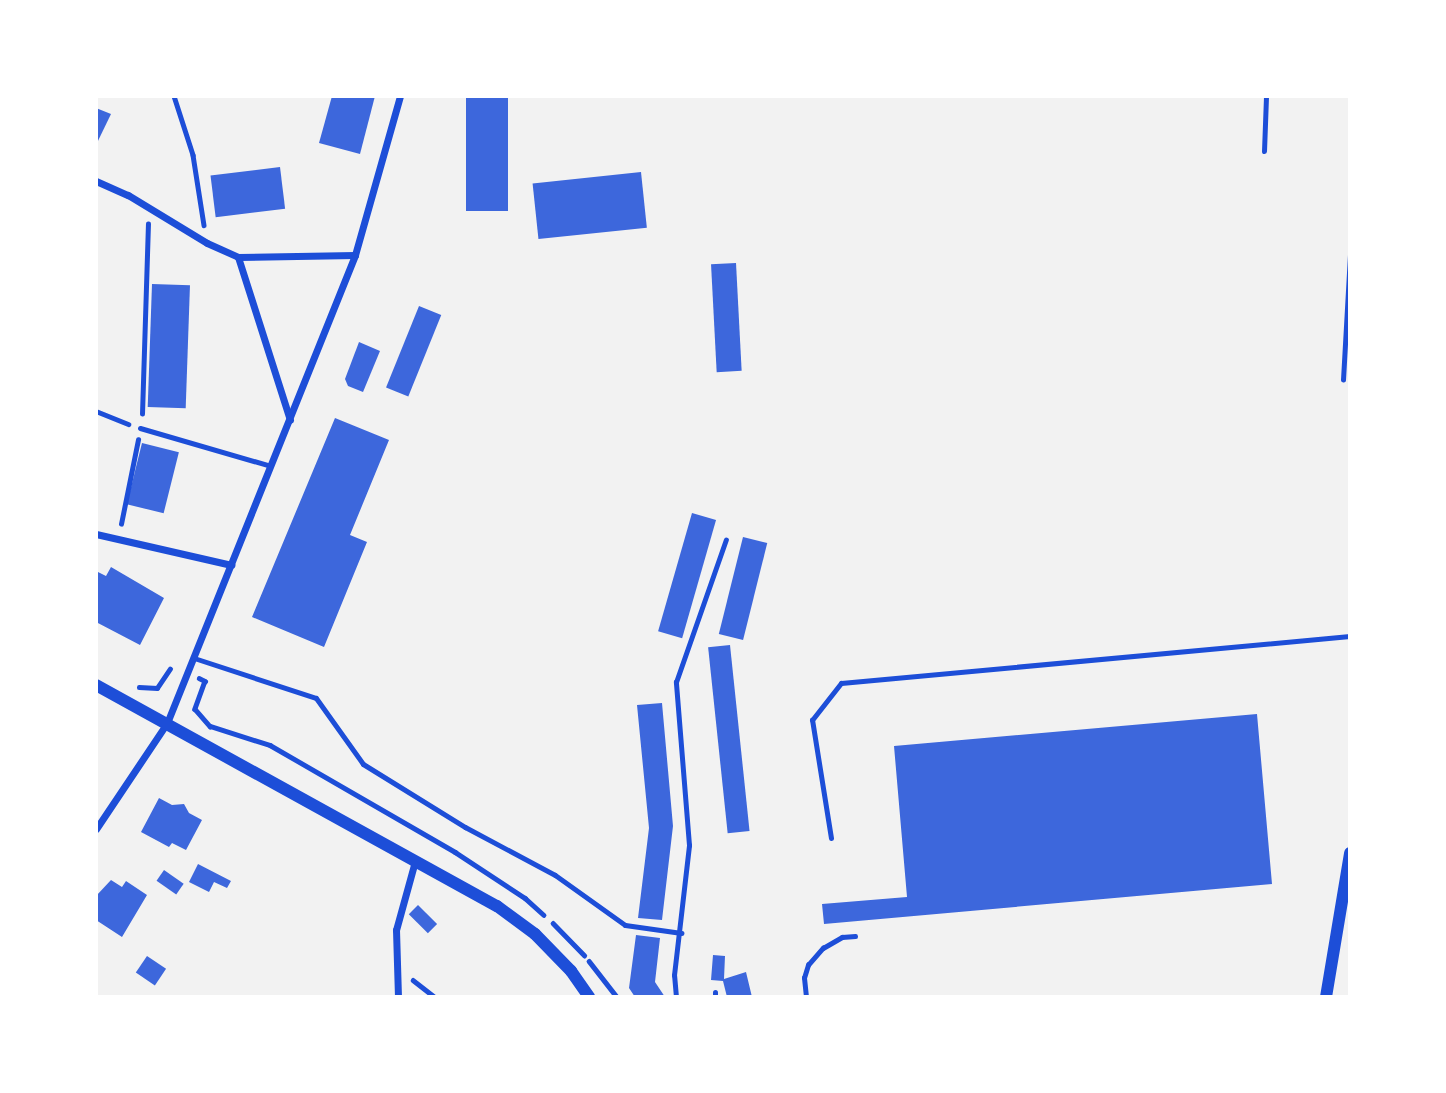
<!DOCTYPE html>
<html>
<head>
<meta charset="utf-8">
<style>
  body { margin:0 }
  #map { position:relative; width:1446px; height:1093px; overflow:hidden; background:#f2f2f2; font-family:"Alegreya Sans",sans-serif }
  div>[style] { position:absolute }
  [style*='--x'] { left:calc(var(--x)*1px); top:calc(var(--y)*1px); width:calc(var(--w)*1px); rotate:calc(var(--a)*1deg) }
  .building>* { inset:0; background:#3d67dc; transform-origin:0 0 }
  .path>* { height:4.5px; margin:-2.25px; padding:0 2.25px; transform-origin:2.25px; border-radius:2.25px; background:#1d4ed8 }
  .service>* { height:5px; margin:-2.5px; padding:0 2.5px; transform-origin:2.5px; border-radius:2.5px; background:#1d4ed8 }
  .minor>* { height:7px; margin:-3.5px; padding:0 3.5px; transform-origin:3.5px; border-radius:3.5px; background:#1d4ed8 }
  .tertiary>* { height:12px; margin:-6px; padding:0 6px; transform-origin:6px; border-radius:6px; background:#1d4ed8 }
  span { translate:-50% -50%; white-space:nowrap; text-align:center; line-height:1.15; -webkit-text-stroke:5px #fff; paint-order:stroke }
  .frame { position:absolute; inset:0; border:98px solid #fff; pointer-events:none }
</style>
</head>
<body>
<div id="map">
  <div class="building">
    <div style="clip-path:polygon(332px 96px,375px 96px,360px 154px,319px 143px)"></div>
    <div style="left:466px;top:96px;width:42px;height:115px"></div>
    <div style="clip-path:polygon(96px 108px,111px 114px,96px 145px)"></div>
    <div style="left:280px;top:167px;width:42px;height:70px;rotate:83deg"></div>
    <div style="left:641px;top:172px;width:56px;height:109px;rotate:84deg"></div>
    <div style="left:736px;top:263px;width:108px;height:25px;rotate:87deg"></div>
    <div style="left:152px;top:284px;width:38px;height:123px;rotate:2deg"></div>
    <div style="left:419px;top:306px;width:24px;height:88px;rotate:22deg"></div>
    <div style="clip-path:polygon(359px 342px,380px 351px,363px 392px,348px 386px,345px 379px)"></div>
    <div style="clip-path:polygon(335px 418px,389px 440px,350px 535px,367px 542px,324px 647px,252px 617px)"></div>
    <div style="left:142px;top:443px;width:38px;height:63px;rotate:14deg"></div>
    <div style="left:692px;top:513px;width:25px;height:123px;rotate:16deg"></div>
    <div style="left:743px;top:537px;width:25px;height:100px;rotate:14deg"></div>
    <div style="clip-path:polygon(111px 567px,164px 598px,140px 645px,96px 622px,96px 571px,106px 576px)"></div>
    <div style="left:730px;top:645px;width:187px;height:22px;rotate:84deg"></div>
    <div style="clip-path:polygon(662px 703px,673px 826px,662px 920px,638px 918px,649px 828px,637px 705px)"></div>
    <div style="clip-path:polygon(1257px 714px,1272px 884px,824px 924px,822px 904px,907px 897px,894px 746px)"></div>
    <div style="clip-path:polygon(159px 798px,172px 805px,184px 804px,189px 813px,202px 820px,186px 850px,172px 843px,169px 847px,141px 832px)"></div>
    <div style="clip-path:polygon(198px 864px,231px 881px,227px 888px,214px 882px,209px 892px,189px 882px)"></div>
    <div style="left:164px;top:870px;width:24px;height:13px;rotate:35deg"></div>
    <div style="clip-path:polygon(111px 880px,122px 887px,126px 881px,147px 895px,122px 937px,96px 920px,96px 896px)"></div>
    <div style="left:418px;top:905px;width:27px;height:13px;rotate:45deg"></div>
    <div style="clip-path:polygon(636px 935px,660px 938px,655px 982px,665px 997px,635px 997px,629px 988px)"></div>
    <div style="clip-path:polygon(713px 955px,725px 956px,724px 979px,746px 972px,752px 997px,727px 997px,723px 981px,711px 980px)"></div>
    <div style="left:147px;top:956px;width:23px;height:20px;rotate:34deg"></div>
  </div>
  <div class="path">
    <div style="--x:174;--y:96;--w:62;--a:72.1"></div>
    <div style="--x:193;--y:155;--w:71;--a:81.1"></div>
    <div style="--x:1343;--y:380;--w:127;--a:-86.8"></div>
    <div style="--x:96;--y:411;--w:35;--a:22"></div>
    <div style="--x:142;--y:414;--w:190;--a:-88.2"></div>
    <div style="--x:121;--y:524;--w:86;--a:-78.6"></div>
    <div style="--x:199;--y:678;--w:7;--a:27"></div>
    <div style="--x:205;--y:681;--w:30;--a:110"></div>
    <div style="--x:195;--y:709;--w:23;--a:49"></div>
    <div style="--x:210;--y:726;--w:63;--a:17.6"></div>
    <div style="--x:270;--y:745;--w:214;--a:30"></div>
    <div style="--x:455;--y:852;--w:84;--a:33.3"></div>
    <div style="--x:525;--y:898;--w:25;--a:42"></div>
    <div style="--x:139;--y:687;--w:18;--a:3"></div>
    <div style="--x:157;--y:688;--w:23;--a:-56"></div>
    <div style="--x:553;--y:923;--w:45;--a:45.9"></div>
    <div style="--x:589;--y:961;--w:46;--a:52.1"></div>
    <div style="--x:413;--y:980;--w:28;--a:38"></div>
    <div style="--x:806;--y:997;--w:19;--a:-96"></div>
    <div style="--x:804;--y:978;--w:14;--a:-73"></div>
    <div style="--x:808;--y:965;--w:23;--a:-49"></div>
    <div style="--x:823;--y:948;--w:22;--a:-30"></div>
    <div style="--x:842;--y:937;--w:13;--a:-4"></div>
  </div>
  <div class="service">
    <div style="--x:1264;--y:151;--w:55;--a:-87.9"></div>
    <div style="--x:140;--y:428;--w:136;--a:16.2"></div>
    <div style="--x:194;--y:658;--w:128;--a:18.2"></div>
    <div style="--x:316;--y:698;--w:81;--a:54.5"></div>
    <div style="--x:363;--y:764;--w:120;--a:31.7"></div>
    <div style="--x:465;--y:827;--w:102;--a:28.1"></div>
    <div style="--x:555;--y:875;--w:86;--a:35.5"></div>
    <div style="--x:625;--y:925;--w:57;--a:8.1"></div>
    <div style="--x:831;--y:838;--w:120;--a:-99.1"></div>
    <div style="--x:812;--y:720;--w:47;--a:-51.9"></div>
    <div style="--x:841;--y:683;--w:511;--a:-5.28"></div>
    <div style="--x:715;--y:992;--w:5;--a:90"></div>
    <div style="--x:676;--y:997;--w:22;--a:-95"></div>
    <div style="--x:674;--y:975;--w:131;--a:-83.4"></div>
    <div style="--x:689;--y:845;--w:164;--a:-94.6"></div>
    <div style="--x:676;--y:682;--w:151;--a:-70.7"></div>
  </div>
  <div class="minor">
    <div style="--x:96;--y:181;--w:35;--a:24"></div>
    <div style="--x:128;--y:195;--w:92;--a:31.3"></div>
    <div style="--x:207;--y:243;--w:34;--a:24"></div>
    <div style="--x:238;--y:257;--w:117;--a:-1"></div>
    <div style="--x:238;--y:257;--w:171;--a:72.3"></div>
    <div style="--x:96;--y:534;--w:139;--a:12.9"></div>
    <div style="--x:96;--y:829;--w:128;--a:-56.2"></div>
    <div style="--x:167;--y:723;--w:504;--a:-68.11"></div>
    <div style="--x:355;--y:255;--w:165;--a:-74.2"></div>
    <div style="--x:398;--y:997;--w:67;--a:-91.7"></div>
    <div style="--x:396;--y:930;--w:72;--a:-74.6"></div>
  </div>
  <div class="tertiary">
    <div style="--x:96;--y:685;--w:458;--a:28.9"></div>
    <div style="--x:497;--y:906;--w:47;--a:36.4"></div>
    <div style="--x:535;--y:934;--w:52;--a:45.8"></div>
    <div style="--x:571;--y:971;--w:32;--a:55"></div>
    <div style="--x:1326;--y:997;--w:146;--a:-80.5"></div>
  </div>
  <div class="frame"></div>
</div>
</body>
</html>
